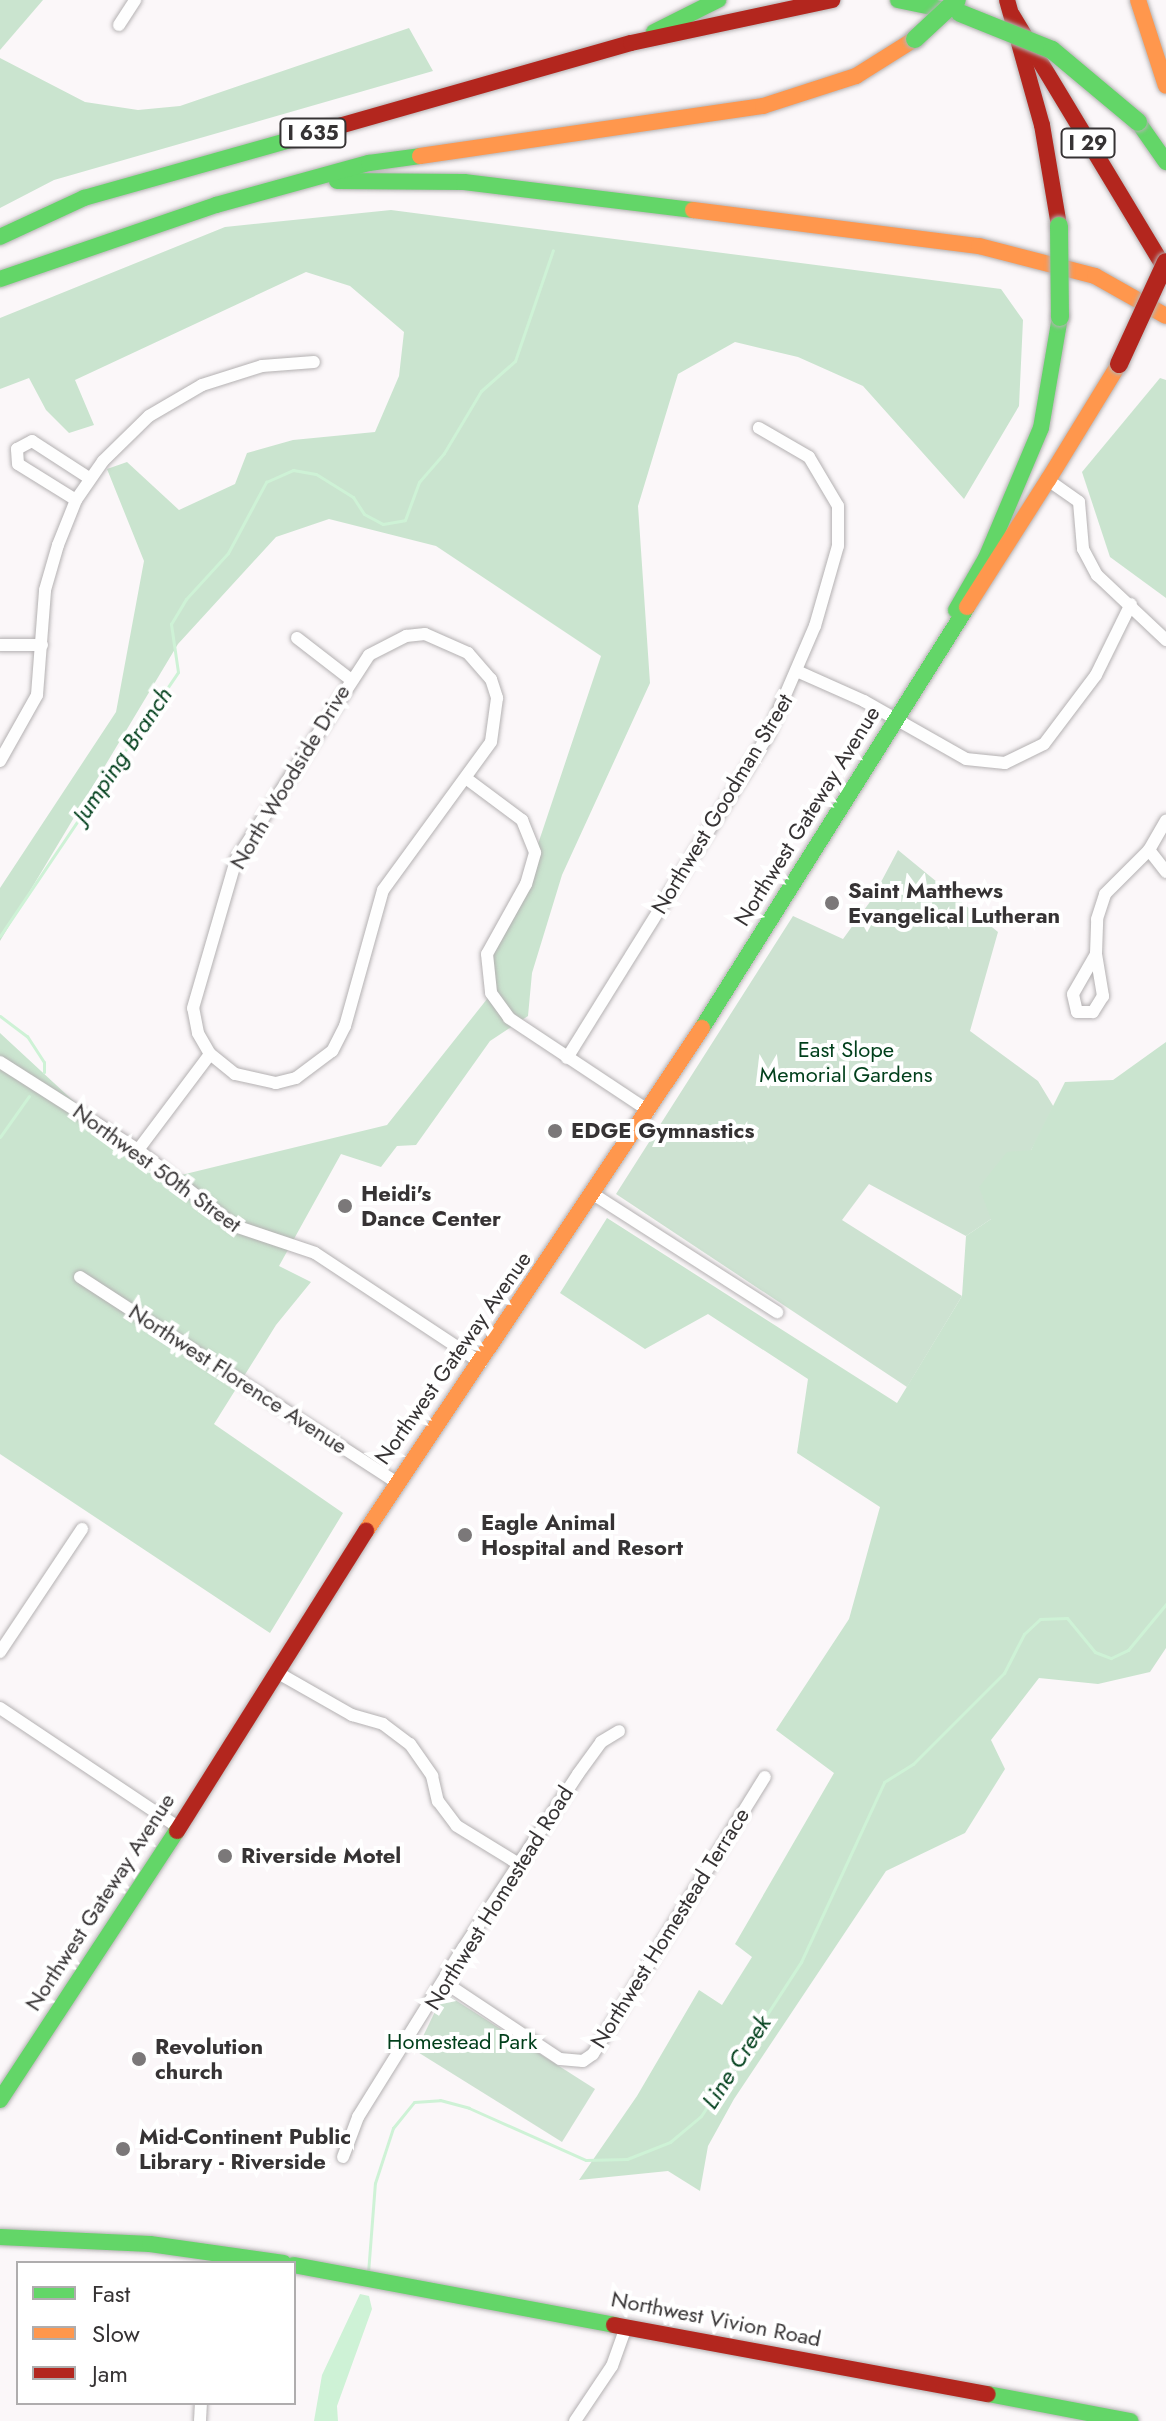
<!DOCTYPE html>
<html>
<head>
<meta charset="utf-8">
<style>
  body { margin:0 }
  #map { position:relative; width:1166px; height:2421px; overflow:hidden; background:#fbf7f9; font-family:Jost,sans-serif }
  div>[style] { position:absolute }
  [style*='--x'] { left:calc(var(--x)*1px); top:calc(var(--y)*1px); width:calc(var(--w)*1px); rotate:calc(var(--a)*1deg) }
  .green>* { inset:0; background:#cde2d1 }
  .forest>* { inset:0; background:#cae4cf }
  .water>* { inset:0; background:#cef2d6 }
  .stream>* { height:3px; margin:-1.5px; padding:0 1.5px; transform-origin:1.5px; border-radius:1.5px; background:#cef2d6 }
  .roads { filter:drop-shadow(0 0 2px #b4b1b2) drop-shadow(0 0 2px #b4b1b2) }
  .street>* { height:12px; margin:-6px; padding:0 6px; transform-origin:6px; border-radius:6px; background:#fefefe }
  .fast>* { height:16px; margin:-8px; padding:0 8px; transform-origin:8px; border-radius:8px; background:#63d668 }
  .slow>* { height:16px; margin:-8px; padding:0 8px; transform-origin:8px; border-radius:8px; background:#ff974d }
  .jam>* { height:16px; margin:-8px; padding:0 8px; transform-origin:8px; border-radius:8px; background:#b3261e }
  .bridges { filter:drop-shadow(0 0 2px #b4b1b2) drop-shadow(0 0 2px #b4b1b2) }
  .fast-bridge>* { height:18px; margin:-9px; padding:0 9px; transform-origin:9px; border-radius:9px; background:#63d668 }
  .jam-bridge>* { height:18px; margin:-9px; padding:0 9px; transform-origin:9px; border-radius:9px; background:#b3261e }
  .dots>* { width:22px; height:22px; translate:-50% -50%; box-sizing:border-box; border:4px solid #fff; border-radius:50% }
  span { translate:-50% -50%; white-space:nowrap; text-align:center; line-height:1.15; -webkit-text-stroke:8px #fff; paint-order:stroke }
  .shield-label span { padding:2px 6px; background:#fff; border:2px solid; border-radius:6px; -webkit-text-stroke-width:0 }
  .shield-label { font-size:20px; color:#363334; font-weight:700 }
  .street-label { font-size:22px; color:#363334 }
  .poi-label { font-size:22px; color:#363334; font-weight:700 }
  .left { translate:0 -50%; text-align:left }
  .park-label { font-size:22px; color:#013f1b }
  .water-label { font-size:24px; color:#003f1b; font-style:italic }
  .legend { position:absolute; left:16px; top:2261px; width:280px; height:144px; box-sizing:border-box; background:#fff; border:2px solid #afadae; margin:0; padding:10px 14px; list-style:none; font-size:24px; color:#363334 }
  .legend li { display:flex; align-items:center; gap:16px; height:40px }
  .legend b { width:40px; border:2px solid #afadae }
</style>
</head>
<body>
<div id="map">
  <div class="green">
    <div style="clip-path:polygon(898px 850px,998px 932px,970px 1031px,1038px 1081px,1055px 1109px,991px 1219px,966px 1236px,869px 1184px,842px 1220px,962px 1296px,907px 1387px,616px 1194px,793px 916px,843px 939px,872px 899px)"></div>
    <div style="clip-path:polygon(449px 1996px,595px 2089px,562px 2142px,416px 2051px,441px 1999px)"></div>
  </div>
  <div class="forest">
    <div style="clip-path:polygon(0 0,43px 0,0 50px)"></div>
    <div style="clip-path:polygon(409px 28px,433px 71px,54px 180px,0 208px,0 58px,85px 102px,138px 110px,180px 106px)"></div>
    <div style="clip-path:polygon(391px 210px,1001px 289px,1023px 320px,1019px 406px,964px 499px,863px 386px,798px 357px,735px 342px,678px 374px,638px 506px,650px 683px,562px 875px,532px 973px,528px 1016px,490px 1041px,416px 1145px,397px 1146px,381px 1167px,341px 1154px,279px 1266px,311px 1282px,276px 1325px,214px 1424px,343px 1513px,270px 1633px,0 1454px,0 1033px,95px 1121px,173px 1177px,387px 1125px,491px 994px,487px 954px,535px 853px,601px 656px,436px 546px,329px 519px,276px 537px,178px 644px,0 941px,0 888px,116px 712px,144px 561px,107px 469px,127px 462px,179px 510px,235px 484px,247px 453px,293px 440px,375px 432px,399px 376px,404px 332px,350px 286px,306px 272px,75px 380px,94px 425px,69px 433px,46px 410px,29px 378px,0 389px,0 318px,225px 227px)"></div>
    <div style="clip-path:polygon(1160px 378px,1166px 380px,1166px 598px,1110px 557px,1082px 472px)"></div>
    <div style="clip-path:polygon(1166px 1042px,1166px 1648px,1150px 1672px,1098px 1684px,1039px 1678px,991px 1740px,1005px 1769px,965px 1833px,886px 1871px,734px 2099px,708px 2146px,700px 2191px,668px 2171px,579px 2180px,637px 2096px,699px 1990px,722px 2005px,752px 1957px,735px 1944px,834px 1773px,776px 1730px,849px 1619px,880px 1507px,797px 1453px,808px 1379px,708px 1314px,645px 1349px,560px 1293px,607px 1218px,897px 1403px,962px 1296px,966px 1236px,991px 1219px,979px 1187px,1007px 1152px,1031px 1150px,1065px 1082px,1113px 1080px)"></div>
  </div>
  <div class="water">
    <div style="clip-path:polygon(360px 2294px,369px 2296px,372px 2309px,337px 2406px,338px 2421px,314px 2421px,322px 2375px)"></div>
  </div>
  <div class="stream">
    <div style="--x:0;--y:936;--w:318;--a:-56"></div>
    <div style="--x:178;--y:672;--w:49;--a:-98.3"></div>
    <div style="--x:171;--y:624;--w:29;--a:-59"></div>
    <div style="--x:186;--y:599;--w:62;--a:-47.6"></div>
    <div style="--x:228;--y:553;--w:81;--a:-61.8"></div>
    <div style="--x:266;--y:482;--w:30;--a:-24"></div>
    <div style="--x:293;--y:470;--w:23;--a:10"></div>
    <div style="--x:316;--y:474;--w:44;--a:31.9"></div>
    <div style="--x:353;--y:497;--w:20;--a:57"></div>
    <div style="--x:364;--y:514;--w:21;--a:28"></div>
    <div style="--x:383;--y:524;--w:22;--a:-10"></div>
    <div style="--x:405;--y:520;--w:40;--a:-69.8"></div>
    <div style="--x:419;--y:482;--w:38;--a:-49"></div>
    <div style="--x:444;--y:453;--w:72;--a:-59.2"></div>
    <div style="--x:481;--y:391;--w:45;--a:-41.4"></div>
    <div style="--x:515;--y:361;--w:117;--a:-71.1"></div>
    <div style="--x:0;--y:1016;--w:34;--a:37"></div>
    <div style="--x:27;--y:1036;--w:31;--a:57"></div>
    <div style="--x:44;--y:1062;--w:10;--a:90"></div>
    <div style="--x:0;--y:1137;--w:50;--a:-54.7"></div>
    <div style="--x:368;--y:2273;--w:90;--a:-85.6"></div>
    <div style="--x:375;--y:2183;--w:58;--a:-71.9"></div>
    <div style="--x:393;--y:2128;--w:33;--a:-51"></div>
    <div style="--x:414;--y:2102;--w:26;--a:-4"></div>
    <div style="--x:440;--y:2100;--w:30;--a:15"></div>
    <div style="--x:469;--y:2108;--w:128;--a:24"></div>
    <div style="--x:586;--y:2160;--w:41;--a:-1.4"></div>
    <div style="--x:627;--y:2159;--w:46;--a:-21.6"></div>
    <div style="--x:670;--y:2142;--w:40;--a:-40"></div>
    <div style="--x:701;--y:2116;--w:184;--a:-57"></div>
    <div style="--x:801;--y:1962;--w:198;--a:-65.2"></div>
    <div style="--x:884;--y:1782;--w:34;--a:-32"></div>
    <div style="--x:913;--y:1764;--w:129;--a:-45"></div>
    <div style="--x:1004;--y:1673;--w:44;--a:-62.9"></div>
    <div style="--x:1024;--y:1634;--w:22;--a:-43"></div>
    <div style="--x:1040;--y:1619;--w:27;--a:-2"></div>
    <div style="--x:1067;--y:1618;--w:44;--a:50.5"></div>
    <div style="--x:1095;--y:1652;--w:17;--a:21"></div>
    <div style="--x:1111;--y:1658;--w:19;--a:-25"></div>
    <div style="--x:1128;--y:1650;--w:60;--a:-50.4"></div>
  </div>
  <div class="roads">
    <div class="street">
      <div style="--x:119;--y:25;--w:30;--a:-57"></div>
      <div style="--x:1048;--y:480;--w:38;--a:35"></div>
      <div style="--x:1079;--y:502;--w:47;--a:85.1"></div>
      <div style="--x:1083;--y:549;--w:30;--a:62"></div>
      <div style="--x:1097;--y:575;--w:95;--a:43.3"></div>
      <div style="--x:76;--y:500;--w:68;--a:-148.2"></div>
      <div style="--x:18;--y:464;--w:15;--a:-94"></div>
      <div style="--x:17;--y:449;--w:17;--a:-28"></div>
      <div style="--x:32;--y:441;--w:68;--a:33"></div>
      <div style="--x:425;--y:634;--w:47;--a:23.8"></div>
      <div style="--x:468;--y:653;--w:35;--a:49"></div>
      <div style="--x:491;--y:679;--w:20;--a:72"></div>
      <div style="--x:497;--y:698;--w:44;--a:97.8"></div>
      <div style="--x:491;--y:742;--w:183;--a:126.1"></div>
      <div style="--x:383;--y:890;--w:141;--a:105.6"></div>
      <div style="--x:345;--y:1026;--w:28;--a:117"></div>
      <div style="--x:332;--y:1051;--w:45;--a:143.1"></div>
      <div style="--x:296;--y:1078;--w:21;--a:166"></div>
      <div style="--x:276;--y:1083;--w:42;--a:-167.6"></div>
      <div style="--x:235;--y:1074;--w:32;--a:-141"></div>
      <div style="--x:210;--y:1054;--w:24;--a:-120"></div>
      <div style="--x:198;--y:1033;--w:25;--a:-101"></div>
      <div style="--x:193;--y:1008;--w:154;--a:-73.8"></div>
      <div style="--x:236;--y:860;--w:244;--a:-57"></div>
      <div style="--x:369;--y:655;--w:42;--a:-27.2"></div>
      <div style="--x:406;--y:636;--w:19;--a:-6"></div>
      <div style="--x:297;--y:638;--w:67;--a:37.7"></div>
      <div style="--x:0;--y:645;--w:42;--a:0"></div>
      <div style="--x:799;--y:672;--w:71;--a:24"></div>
      <div style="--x:864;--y:701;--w:117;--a:29.6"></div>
      <div style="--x:966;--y:759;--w:39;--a:6"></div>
      <div style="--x:1005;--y:763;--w:43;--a:-26"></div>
      <div style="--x:1044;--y:744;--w:86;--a:-53"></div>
      <div style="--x:1096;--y:675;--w:79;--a:-63.8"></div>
      <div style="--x:0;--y:761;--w:76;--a:-60.7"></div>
      <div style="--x:37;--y:695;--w:105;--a:-85.6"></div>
      <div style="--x:45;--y:590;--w:47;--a:-73.9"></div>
      <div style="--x:58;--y:545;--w:48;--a:-68.2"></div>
      <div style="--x:76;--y:500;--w:47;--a:-55.3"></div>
      <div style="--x:103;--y:461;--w:64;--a:-44.4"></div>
      <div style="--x:149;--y:416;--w:61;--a:-30.3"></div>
      <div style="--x:202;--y:385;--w:63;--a:-17.6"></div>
      <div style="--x:262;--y:366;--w:52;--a:-4.4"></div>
      <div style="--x:467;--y:779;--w:69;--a:36.7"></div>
      <div style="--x:522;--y:820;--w:35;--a:68"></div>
      <div style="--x:535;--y:853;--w:32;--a:106"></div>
      <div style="--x:526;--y:884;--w:80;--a:119.1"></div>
      <div style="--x:487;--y:954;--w:39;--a:84"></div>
      <div style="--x:491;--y:993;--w:31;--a:54"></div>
      <div style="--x:509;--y:1018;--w:168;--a:33.6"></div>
      <div style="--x:1149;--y:850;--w:28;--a:52"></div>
      <div style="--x:1096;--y:954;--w:43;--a:80.5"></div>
      <div style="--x:1103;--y:996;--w:19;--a:122"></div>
      <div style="--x:1093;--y:1012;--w:16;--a:180"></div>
      <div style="--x:1077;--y:1012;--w:18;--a:-103"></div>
      <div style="--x:1073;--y:994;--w:46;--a:-60.1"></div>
      <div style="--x:1096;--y:954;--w:35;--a:-88"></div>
      <div style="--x:1097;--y:919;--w:26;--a:-72"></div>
      <div style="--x:1105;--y:894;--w:62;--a:-45"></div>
      <div style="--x:1149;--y:850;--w:34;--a:-60"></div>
      <div style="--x:567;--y:1058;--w:380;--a:-58.1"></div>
      <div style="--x:768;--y:735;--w:119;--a:-66.7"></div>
      <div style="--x:815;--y:626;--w:83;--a:-74"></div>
      <div style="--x:838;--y:546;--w:40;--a:-90"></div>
      <div style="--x:838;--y:506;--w:57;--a:-120.6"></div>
      <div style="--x:809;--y:457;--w:58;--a:-149.9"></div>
      <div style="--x:0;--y:1062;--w:164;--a:32.5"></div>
      <div style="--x:138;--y:1150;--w:123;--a:38.1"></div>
      <div style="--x:235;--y:1226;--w:84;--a:18.6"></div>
      <div style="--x:315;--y:1253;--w:199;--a:33.5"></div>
      <div style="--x:138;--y:1150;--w:120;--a:-53.1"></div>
      <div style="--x:593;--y:1194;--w:219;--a:32.7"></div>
      <div style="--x:80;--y:1277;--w:377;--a:33"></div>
      <div style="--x:0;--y:1652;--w:148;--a:-56.3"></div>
      <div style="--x:280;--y:1674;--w:83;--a:29.7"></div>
      <div style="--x:352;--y:1715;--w:32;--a:16"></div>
      <div style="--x:383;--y:1724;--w:34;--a:37"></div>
      <div style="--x:410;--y:1744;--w:39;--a:55"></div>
      <div style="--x:432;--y:1776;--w:26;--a:77"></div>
      <div style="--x:438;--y:1801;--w:31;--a:53"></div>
      <div style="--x:457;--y:1826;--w:73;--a:31.5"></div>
      <div style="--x:0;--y:1708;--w:214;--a:33.8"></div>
      <div style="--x:444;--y:1982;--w:139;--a:33.6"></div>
      <div style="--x:560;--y:2059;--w:23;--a:5"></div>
      <div style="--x:583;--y:2061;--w:12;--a:-35"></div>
      <div style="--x:593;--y:2054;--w:326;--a:-58.2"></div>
      <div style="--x:343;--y:2157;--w:43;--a:-69.4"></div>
      <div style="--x:358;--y:2117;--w:200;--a:-58.1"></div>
      <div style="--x:464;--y:1947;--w:207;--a:-56.6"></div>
      <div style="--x:578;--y:1774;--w:39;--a:-54"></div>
      <div style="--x:601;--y:1742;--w:21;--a:-31"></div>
      <div style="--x:200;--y:2421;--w:18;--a:-87"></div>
      <div style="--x:575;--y:2421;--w:66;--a:-56.1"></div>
      <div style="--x:612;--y:2366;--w:41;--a:-70.3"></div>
    </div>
    <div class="fast">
      <div style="--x:898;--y:0;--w:63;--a:11.8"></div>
      <div style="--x:654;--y:32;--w:72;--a:-26.6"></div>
      <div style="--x:1138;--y:122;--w:49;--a:55"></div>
      <div style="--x:337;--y:181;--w:127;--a:0.5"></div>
      <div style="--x:464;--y:182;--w:231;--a:7"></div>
      <div style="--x:0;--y:237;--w:93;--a:-24.9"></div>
      <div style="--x:84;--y:198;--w:221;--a:-15.7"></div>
      <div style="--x:0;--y:279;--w:228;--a:-18.9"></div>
      <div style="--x:216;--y:205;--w:159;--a:-15.4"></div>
      <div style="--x:369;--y:163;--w:51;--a:-7.8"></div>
      <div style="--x:986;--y:558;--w:141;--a:-67.1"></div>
      <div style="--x:1041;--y:428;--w:113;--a:-80.3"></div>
      <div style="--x:956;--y:610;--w:60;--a:-60"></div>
      <div style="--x:702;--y:1028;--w:497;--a:-57.8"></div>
      <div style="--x:0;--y:2100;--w:322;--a:-56.7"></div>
      <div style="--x:0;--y:2237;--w:150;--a:2.7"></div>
      <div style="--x:150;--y:2244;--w:135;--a:8.1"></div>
      <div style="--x:294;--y:2265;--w:326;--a:10.6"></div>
      <div style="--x:988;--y:2394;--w:145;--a:10.8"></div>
    </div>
    <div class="slow">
      <div style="--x:1138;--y:0;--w:90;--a:72"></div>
      <div style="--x:420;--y:156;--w:347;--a:-8.3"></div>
      <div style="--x:763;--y:106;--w:98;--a:-17.9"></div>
      <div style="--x:856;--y:76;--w:70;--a:-32.1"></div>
      <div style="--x:693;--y:210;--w:288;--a:7.2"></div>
      <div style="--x:979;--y:246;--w:120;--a:14.5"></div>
      <div style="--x:1095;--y:276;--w:81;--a:29.4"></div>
      <div style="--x:1048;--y:480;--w:136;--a:-58.5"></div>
      <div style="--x:967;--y:607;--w:151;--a:-57.5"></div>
      <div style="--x:366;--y:1531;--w:605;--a:-56.26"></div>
    </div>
    <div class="jam">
      <div style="--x:1007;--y:0;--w:130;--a:74.4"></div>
      <div style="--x:1042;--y:125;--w:102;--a:80.4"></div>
      <div style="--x:1012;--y:15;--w:298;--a:58.9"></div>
      <div style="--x:297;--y:138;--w:347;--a:-15.9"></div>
      <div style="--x:631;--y:43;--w:206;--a:-12.1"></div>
      <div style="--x:177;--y:1831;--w:355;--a:-57.8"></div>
      <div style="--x:614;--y:2325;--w:380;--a:10.5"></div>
    </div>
  </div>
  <div class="bridges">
    <div class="fast-bridge">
      <div style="--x:960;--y:13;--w:99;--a:21.9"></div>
      <div style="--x:1052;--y:50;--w:112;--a:39.9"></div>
      <div style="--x:915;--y:39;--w:57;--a:-42.9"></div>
      <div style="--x:1059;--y:226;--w:91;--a:89.4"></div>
    </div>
    <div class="jam-bridge">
      <div style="--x:1119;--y:364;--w:112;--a:-65.3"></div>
    </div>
  </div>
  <div class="dots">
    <div style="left:832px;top:903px;background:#7b7879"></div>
    <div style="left:555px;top:1131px;background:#7b7879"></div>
    <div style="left:345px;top:1206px;background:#7b7879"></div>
    <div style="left:465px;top:1535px;background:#7b7879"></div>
    <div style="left:225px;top:1856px;background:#7b7879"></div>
    <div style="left:139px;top:2059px;background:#7b7879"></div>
    <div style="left:123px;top:2149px;background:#7b7879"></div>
  </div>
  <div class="shield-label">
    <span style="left:313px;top:133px">I 635</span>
    <span style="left:1088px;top:143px">I 29</span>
  </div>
  <div class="street-label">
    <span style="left:290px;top:777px;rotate:-59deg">North Woodside Drive</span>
    <span style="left:722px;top:804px;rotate:-59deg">Northwest Goodman Street</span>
    <span style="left:807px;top:816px;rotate:-58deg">Northwest Gateway Avenue</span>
    <span style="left:157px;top:1168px;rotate:36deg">Northwest 50th Street</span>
    <span style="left:453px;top:1358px;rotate:-55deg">Northwest Gateway Avenue</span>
    <span style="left:238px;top:1379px;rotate:33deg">Northwest Florence Avenue</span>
    <span style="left:499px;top:1898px;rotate:-58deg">Northwest Homestead Road</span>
    <span style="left:100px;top:1902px;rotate:-57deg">Northwest Gateway Avenue</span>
    <span style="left:670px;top:1928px;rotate:-58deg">Northwest Homestead Terrace</span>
    <span style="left:716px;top:2319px;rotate:11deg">Northwest Vivion Road</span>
  </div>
  <div class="poi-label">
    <span class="left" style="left:848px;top:903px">Saint Matthews<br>Evangelical Lutheran</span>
    <span class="left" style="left:571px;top:1131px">EDGE Gymnastics</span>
    <span class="left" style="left:361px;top:1206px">Heidi's<br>Dance Center</span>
    <span class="left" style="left:481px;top:1535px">Eagle Animal<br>Hospital and Resort</span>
    <span class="left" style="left:241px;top:1856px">Riverside Motel</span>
    <span class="left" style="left:155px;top:2059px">Revolution<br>church</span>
    <span class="left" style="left:139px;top:2149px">Mid-Continent Public<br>Library - Riverside</span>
  </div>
  <div class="park-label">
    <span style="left:846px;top:1062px">East Slope<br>Memorial Gardens</span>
    <span style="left:462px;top:2042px">Homestead Park</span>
  </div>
  <div class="water-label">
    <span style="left:122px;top:755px;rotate:-56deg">Jumping Branch</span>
    <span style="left:736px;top:2062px;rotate:-57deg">Line Creek</span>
  </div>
  <ul class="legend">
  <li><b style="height:10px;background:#63d668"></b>Fast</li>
  <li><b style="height:10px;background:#ff974d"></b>Slow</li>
  <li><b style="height:10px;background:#b3261e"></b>Jam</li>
  </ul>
</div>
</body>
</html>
